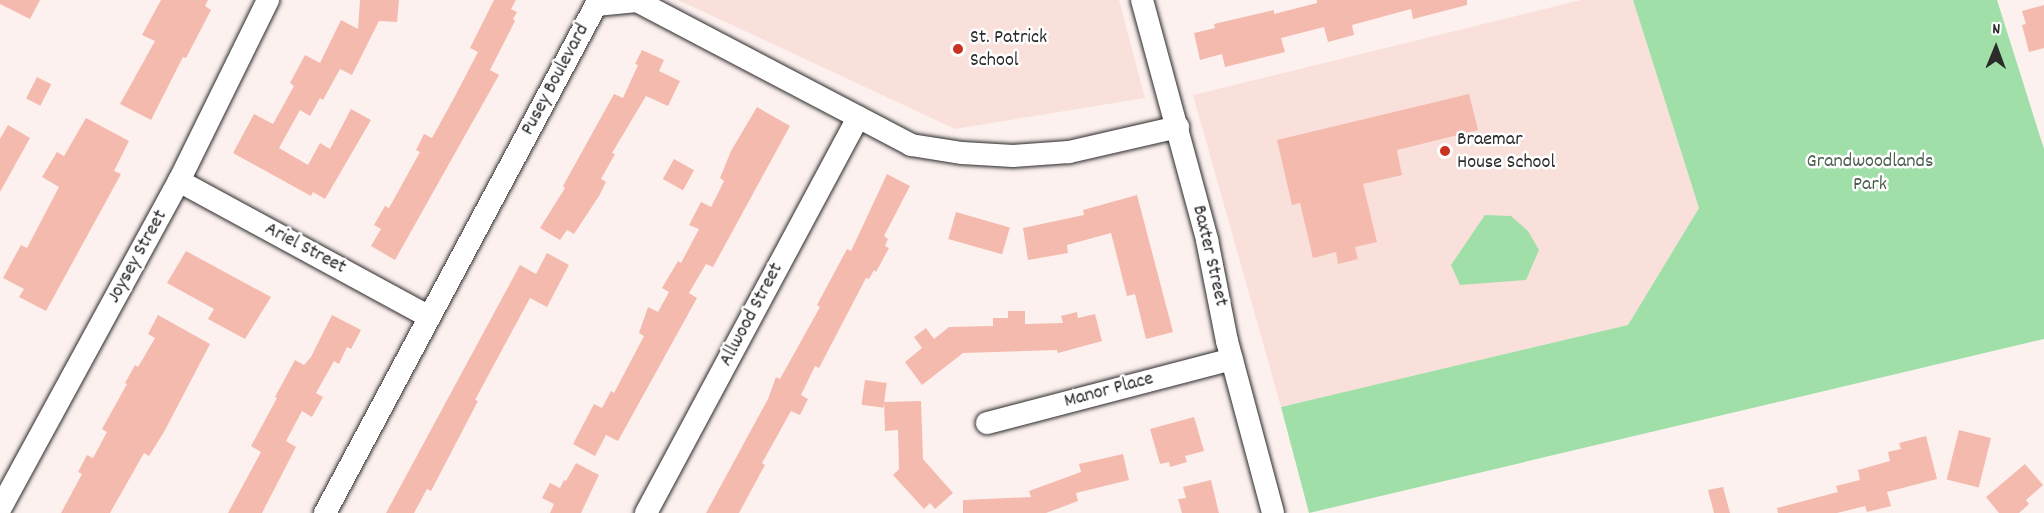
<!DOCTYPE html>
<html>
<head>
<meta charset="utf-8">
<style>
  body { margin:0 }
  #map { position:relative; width:2044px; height:513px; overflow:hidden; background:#fdf1ef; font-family:Dekko,sans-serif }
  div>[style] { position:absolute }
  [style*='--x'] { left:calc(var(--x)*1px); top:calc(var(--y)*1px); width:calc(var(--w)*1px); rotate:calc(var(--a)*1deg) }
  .built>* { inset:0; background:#fae0db }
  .green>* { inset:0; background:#a0dfa7 }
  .building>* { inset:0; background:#f4baad; transform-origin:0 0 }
  .roads { filter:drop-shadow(0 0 2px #2b2b2b) drop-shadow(0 0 2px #2b2b2b) }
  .minor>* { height:22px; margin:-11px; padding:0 11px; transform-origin:11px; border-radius:11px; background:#fff }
  .dots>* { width:16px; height:16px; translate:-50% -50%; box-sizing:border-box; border:3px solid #fff; border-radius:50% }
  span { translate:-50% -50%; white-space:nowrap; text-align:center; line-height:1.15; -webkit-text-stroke:5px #fff; paint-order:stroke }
  .poi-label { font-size:20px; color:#2b2b2b }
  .left { translate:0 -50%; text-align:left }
  .street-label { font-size:20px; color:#2b2b2b }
  .park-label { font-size:20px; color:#4e6150 }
  .north { position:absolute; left:1966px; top:18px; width:60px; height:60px; -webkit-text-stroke:4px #fff; paint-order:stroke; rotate:1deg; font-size:16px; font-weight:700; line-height:24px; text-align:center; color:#2b2b2b }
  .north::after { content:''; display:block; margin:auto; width:21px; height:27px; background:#2b2b2b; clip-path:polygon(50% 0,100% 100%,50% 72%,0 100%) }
</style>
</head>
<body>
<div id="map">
  <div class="built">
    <div style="clip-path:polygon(678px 0,1119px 0,1145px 98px,955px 129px)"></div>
    <div style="clip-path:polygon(1581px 0,1633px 0,1699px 208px,1628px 325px,1281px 407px,1193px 95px)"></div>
  </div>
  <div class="green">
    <div style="clip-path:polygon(1633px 0,1997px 0,2044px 149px,2044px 339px,1309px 513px,1281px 407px,1628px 325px,1699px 208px)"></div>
    <div style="clip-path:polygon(1485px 215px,1511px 216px,1528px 231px,1539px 250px,1526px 280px,1460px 285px,1451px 265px)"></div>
  </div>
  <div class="building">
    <div style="clip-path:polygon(0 0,40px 0,30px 19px,0 4px)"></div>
    <div style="clip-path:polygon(161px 0,208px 0,205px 6px,211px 10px,186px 58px,183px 57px,151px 120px,120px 104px,155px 41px,142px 35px)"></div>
    <div style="clip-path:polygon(360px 0,399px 0,397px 22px,379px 21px,352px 75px,340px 69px,323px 100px,320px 98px,310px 116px,300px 110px,279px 148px,308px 165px,320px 143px,330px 149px,351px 109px,371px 120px,325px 199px,313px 192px,311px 196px,233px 153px,254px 114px,273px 124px,294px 86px,290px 83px,305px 55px,320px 63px,341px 20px,358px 29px)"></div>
    <div style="clip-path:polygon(494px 0,516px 0,511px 9px,517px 12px,513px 19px,515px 21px,490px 70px,499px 75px,395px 260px,371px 246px,381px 229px,374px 225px,385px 206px,389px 208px,420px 152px,416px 150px,424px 134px,432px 138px,454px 98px,478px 52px,470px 48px)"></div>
    <div style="clip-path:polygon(1317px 0,1467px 0,1467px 5px,1413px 19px,1411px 9px,1352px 25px,1354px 35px,1328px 42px,1324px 27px,1281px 38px,1285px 52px,1225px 67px,1222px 54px,1200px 60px,1194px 33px,1215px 28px,1214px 24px,1274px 10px,1274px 14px,1317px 3px)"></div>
    <div style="clip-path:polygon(2044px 5px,2044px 48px,2029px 52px,2022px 25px,2026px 24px,2022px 11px)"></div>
    <div style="clip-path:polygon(642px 50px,664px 60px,659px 71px,680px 81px,668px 106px,646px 96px,612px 153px,615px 154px,601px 179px,606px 182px,599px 196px,574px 234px,567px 230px,560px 240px,540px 228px,565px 188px,563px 186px,614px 94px,623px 98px,638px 65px,635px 64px)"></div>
    <div style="left:37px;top:77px;width:16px;height:24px;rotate:27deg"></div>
    <div style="clip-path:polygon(1469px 94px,1478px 130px,1397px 150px,1402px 175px,1363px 184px,1377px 242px,1355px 247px,1358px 259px,1338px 264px,1336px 252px,1313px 258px,1300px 203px,1292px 205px,1277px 140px)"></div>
    <div style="clip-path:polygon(757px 107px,790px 126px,713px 267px,706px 264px,689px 293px,697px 298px,618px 441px,606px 435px,595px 456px,573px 444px,594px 404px,602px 408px,611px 391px,614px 393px,644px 336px,639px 333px,648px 307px,658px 312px,669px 292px,662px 288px,678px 261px,681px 263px,699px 229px,689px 225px,701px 202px,711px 207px,724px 181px,720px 178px,731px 151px)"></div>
    <div style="clip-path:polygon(86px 118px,129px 141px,114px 171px,121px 174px,46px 311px,19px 297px,24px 289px,3px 278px,21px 245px,27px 248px,59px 187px,42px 177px,57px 152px,64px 156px)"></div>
    <div style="clip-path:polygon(8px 125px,30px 138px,0 192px,0 139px)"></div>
    <div style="left:674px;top:159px;width:23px;height:23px;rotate:29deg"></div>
    <div style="clip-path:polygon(887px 174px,910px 186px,884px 236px,888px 239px,885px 246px,889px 248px,876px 272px,874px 270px,869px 279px,866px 278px,819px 368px,815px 366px,801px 395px,808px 399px,800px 415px,791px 411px,762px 463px,765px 465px,739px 513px,706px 513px,768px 399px,776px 377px,780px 379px,820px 307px,817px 305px,847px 249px,851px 251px)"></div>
    <div style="clip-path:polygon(1137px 195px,1173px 332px,1146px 339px,1135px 294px,1127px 296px,1111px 233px,1067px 245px,1068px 253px,1028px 260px,1023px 228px,1084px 215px,1083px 210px)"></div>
    <div style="left:956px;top:212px;width:56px;height:28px;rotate:16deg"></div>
    <div style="clip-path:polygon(186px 251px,271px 297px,245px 339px,208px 319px,214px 309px,167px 283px)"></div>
    <div style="clip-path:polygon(547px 253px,569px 265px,547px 307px,530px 298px,475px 400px,478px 401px,431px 491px,427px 489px,414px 513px,386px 513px,520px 265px,536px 274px)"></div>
    <div style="clip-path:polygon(1008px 311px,1025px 311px,1025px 324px,1063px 323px,1061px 316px,1077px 312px,1078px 318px,1095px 314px,1102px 341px,1058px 353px,1057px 350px,963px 353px,922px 385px,905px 362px,922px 348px,914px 337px,926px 328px,934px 339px,949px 327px,993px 326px,993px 318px,1008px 318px)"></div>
    <div style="clip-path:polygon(158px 315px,210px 344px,164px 432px,149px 456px,144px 453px,110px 513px,61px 513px,82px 474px,78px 472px,87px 455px,93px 458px,107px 432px,102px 429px,127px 384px,125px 383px,135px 365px,138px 367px,155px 338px,148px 334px)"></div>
    <div style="clip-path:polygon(332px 315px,361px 330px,351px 349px,347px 347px,339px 364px,334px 361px,316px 393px,323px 397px,312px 417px,302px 411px,286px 441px,296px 447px,262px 513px,228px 513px,261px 452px,251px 446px,277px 398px,275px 397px,295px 360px,304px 365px,311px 357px)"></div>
    <div style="left:865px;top:380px;width:22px;height:25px;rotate:8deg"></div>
    <div style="clip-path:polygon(921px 401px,923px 459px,953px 493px,935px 509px,930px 503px,924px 509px,893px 475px,899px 469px,898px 430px,885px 431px,884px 402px)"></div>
    <div style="clip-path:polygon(1194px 417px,1204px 451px,1185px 456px,1187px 462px,1170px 467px,1169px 462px,1160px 464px,1150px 429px)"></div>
    <div style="left:1959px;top:430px;width:33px;height:51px;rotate:14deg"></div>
    <div style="clip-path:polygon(1926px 436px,1937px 479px,1887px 492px,1891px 506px,1867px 512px,1865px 506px,1837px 513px,1778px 513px,1777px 508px,1838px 492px,1836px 486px,1860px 480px,1858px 470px,1890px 461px,1888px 452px,1901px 449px,1899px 443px)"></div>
    <div style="clip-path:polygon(1123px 454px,1129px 480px,1076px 493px,1078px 501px,1046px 513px,963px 513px,963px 500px,1031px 497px,1029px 491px,1081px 472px,1079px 464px)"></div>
    <div style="clip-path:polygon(576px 463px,599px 475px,581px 513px,550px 513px,554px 504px,542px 498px,550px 483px,560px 488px,564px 480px,566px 481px)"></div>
    <div style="clip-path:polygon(2025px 464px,2043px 485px,2026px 500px,2029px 504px,2019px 513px,1999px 513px,1986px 497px)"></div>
    <div style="clip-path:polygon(1211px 480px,1219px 513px,1182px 513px,1178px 499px,1186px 498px,1183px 487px)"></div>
    <div style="clip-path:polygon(1723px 487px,1730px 513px,1714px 513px,1708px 490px)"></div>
  </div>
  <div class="roads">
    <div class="minor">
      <div style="--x:1142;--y:0;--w:249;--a:74.8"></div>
      <div style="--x:1207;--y:240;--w:103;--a:78.8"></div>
      <div style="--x:1227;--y:341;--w:178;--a:75"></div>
      <div style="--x:179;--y:181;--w:285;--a:28.5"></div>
      <div style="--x:987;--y:423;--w:253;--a:-14.6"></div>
      <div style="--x:0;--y:509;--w:374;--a:-61.4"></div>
      <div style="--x:179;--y:181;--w:202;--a:-63.8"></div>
      <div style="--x:325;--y:513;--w:576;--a:-61.92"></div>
      <div style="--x:596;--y:5;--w:41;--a:-5.6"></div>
      <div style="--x:637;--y:1;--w:310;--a:27.7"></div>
      <div style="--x:911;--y:145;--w:52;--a:8.9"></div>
      <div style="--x:962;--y:153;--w:51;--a:3.4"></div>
      <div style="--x:1013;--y:156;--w:56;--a:-4.1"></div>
      <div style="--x:1069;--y:152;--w:112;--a:-12.9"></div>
      <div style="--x:646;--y:513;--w:449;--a:-61.8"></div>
    </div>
  </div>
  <div class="dots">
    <div style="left:958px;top:49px;background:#c8321e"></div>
    <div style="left:1445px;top:151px;background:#c8321e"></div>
  </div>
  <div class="poi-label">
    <span class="left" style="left:970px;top:50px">St. Patrick<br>School</span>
    <span class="left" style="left:1457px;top:152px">Braemar<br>House School</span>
  </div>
  <div class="street-label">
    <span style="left:556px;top:80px;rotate:-62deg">Pusey Boulevard</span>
    <span style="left:305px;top:249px;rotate:28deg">Ariel Street</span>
    <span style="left:1209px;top:256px;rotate:77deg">Baxter Street</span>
    <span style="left:138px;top:257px;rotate:-61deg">Joysey Street</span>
    <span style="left:752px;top:315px;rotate:-62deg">Allwood Street</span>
    <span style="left:1109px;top:391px;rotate:-15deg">Manor Place</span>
  </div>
  <div class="park-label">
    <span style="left:1870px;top:174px">Grandwoodlands<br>Park</span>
  </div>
  <div class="north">N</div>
</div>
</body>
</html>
